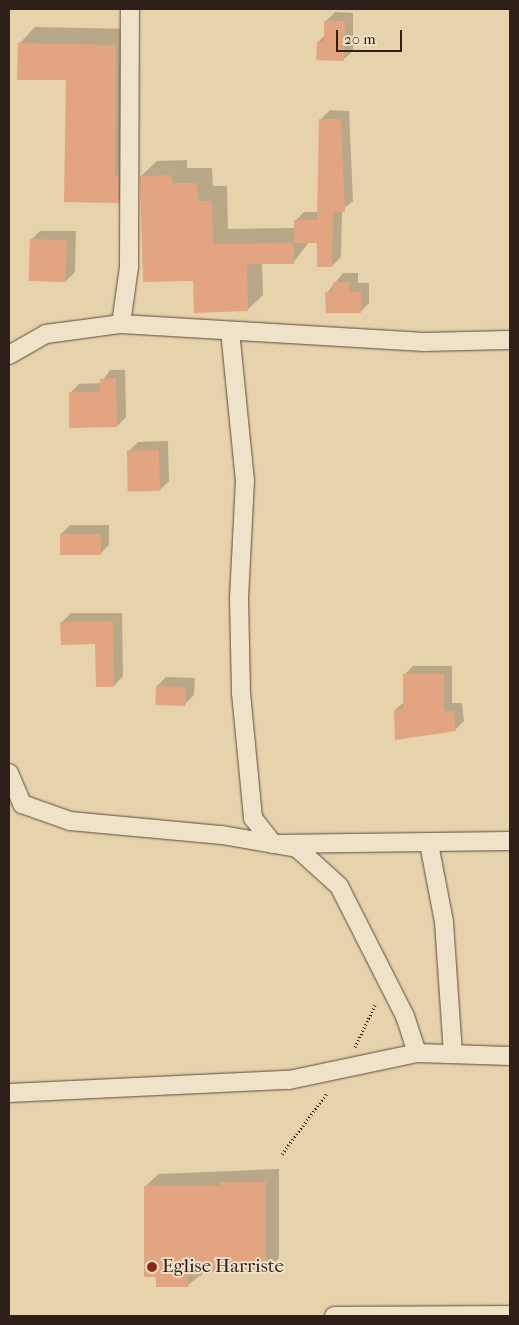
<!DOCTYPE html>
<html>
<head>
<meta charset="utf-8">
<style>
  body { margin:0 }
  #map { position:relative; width:519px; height:1325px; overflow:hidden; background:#e6d2ab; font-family:"IM FELL French Canon",serif }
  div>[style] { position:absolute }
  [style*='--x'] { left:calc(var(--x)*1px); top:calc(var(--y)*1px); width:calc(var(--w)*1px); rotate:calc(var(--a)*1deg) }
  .shadow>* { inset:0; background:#0003 }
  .building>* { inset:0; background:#e3a482; transform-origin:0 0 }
  .path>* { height:3px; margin-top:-1.5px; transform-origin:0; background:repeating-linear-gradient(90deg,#2e1f19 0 1px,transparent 0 3.5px) }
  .roads { filter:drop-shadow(0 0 1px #5c4c3e) drop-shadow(0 0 1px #5c4c3e) }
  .minor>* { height:18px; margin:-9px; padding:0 9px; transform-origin:9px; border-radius:9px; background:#efe2c8 }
  .dots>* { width:14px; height:14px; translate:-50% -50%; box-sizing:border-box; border:2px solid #efe2c8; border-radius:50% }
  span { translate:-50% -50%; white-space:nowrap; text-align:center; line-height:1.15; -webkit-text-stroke:4px #efe2c8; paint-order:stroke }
  .poi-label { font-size:19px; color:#2e1f19 }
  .left { translate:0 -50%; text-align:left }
  .frame { position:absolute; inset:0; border:10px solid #2e1f19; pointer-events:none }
  .scale { position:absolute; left:336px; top:30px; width:66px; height:22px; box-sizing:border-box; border:2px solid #2e1f19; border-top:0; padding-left:6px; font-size:15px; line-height:18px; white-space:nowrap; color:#2e1f19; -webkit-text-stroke:4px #efe2c8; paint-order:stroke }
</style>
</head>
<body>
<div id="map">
  <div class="shadow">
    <div style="clip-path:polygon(335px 12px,353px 13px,353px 51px,343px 60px,318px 42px,325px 35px,326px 21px)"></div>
    <div style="clip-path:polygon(35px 27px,132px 29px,135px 185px,118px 201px,67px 79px,19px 44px)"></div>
    <div style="clip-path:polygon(330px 110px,349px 111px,353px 201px,342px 210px,341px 257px,332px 266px,318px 242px,309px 242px,293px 263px,262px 263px,263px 295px,247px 310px,194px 280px,141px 176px,157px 161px,187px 160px,187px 168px,212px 168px,213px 186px,227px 186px,228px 229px,295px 228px,295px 221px,304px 212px,318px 212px,321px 119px)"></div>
    <div style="clip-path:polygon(40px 231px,76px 231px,75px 272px,66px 281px,31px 240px)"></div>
    <div style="clip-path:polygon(343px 273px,358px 273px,358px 283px,369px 283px,369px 303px,360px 312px,327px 293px)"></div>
    <div style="clip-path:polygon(110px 370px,125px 370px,126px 417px,117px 426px,70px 393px,79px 384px,101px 383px)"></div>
    <div style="clip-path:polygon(168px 441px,169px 481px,160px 490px,129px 451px,138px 442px)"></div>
    <div style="clip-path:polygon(70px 525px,109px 525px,109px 545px,100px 554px,61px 534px)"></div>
    <div style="clip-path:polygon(71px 613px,122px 613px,123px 676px,114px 686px,96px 643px,62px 622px)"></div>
    <div style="clip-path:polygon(413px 666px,452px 666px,452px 703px,462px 703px,464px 721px,455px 730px,395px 710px,405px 701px,404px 675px)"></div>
    <div style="clip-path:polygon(166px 677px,195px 678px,194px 695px,185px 704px,157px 686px)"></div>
    <div style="clip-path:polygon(279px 1169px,279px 1258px,266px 1271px,206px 1271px,188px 1285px,145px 1187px,158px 1174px)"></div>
  </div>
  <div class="building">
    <div style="clip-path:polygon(324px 21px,345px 21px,344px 61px,316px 60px,317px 42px,324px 42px)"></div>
    <div style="clip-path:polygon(18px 43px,116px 45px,115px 176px,119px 176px,119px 203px,64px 202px,66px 80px,17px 80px)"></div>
    <div style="clip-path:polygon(319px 119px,341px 119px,345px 212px,333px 212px,332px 267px,317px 267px,317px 243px,294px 243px,294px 220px,317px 220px)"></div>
    <div style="clip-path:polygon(172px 175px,172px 183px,197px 183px,198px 201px,212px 201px,213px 244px,294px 243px,294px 264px,247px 264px,248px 311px,194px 313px,193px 281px,143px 282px,140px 176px)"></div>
    <div style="left:30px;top:239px;width:37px;height:42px;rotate:2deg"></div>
    <div style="clip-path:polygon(350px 281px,349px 292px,361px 292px,361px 313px,326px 313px,325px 292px,333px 292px,333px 282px)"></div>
    <div style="clip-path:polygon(116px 378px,117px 427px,69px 428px,69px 392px,100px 392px,100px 379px)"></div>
    <div style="left:159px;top:450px;width:41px;height:32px;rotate:89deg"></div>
    <div style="left:60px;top:534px;width:41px;height:21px"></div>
    <div style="clip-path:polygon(113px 621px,114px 687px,96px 687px,95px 644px,61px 645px,60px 622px)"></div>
    <div style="clip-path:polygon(403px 674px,444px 674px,444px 711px,454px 711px,456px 731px,395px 740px,394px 710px,403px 709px)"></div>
    <div style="left:156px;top:686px;width:30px;height:19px;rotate:2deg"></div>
    <div style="clip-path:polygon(220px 1182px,266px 1182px,266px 1272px,202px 1272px,202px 1276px,188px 1276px,188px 1287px,156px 1287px,156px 1277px,144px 1277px,144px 1186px,220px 1186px)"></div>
  </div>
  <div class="path">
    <div style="--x:355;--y:1047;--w:49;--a:-64.5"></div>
    <div style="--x:282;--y:1154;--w:76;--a:-53.6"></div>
  </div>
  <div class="roads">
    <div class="minor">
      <div style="--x:121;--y:324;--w:58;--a:-82"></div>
      <div style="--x:129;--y:267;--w:258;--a:-89.8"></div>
      <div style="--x:230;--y:331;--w:150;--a:84.3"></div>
      <div style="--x:245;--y:480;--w:117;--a:92.9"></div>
      <div style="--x:239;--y:597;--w:96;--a:88.8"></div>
      <div style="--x:241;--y:693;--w:126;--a:84.5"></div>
      <div style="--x:253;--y:818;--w:33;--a:52"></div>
      <div style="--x:273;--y:844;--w:237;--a:-0.7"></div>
      <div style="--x:9;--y:355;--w:43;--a:-29.6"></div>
      <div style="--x:46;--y:334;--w:76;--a:-7.6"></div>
      <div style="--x:121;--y:324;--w:304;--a:3.4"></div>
      <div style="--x:424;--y:342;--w:86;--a:-1.3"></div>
      <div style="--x:9;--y:773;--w:34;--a:67"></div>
      <div style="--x:22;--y:804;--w:51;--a:19.5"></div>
      <div style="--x:70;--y:821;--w:153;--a:5.3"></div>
      <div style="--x:222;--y:835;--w:76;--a:9.8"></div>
      <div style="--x:297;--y:848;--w:57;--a:42.1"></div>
      <div style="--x:339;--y:886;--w:146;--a:63.1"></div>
      <div style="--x:405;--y:1016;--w:39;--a:72"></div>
      <div style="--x:429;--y:844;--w:79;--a:79.1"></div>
      <div style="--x:444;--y:922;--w:132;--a:86.1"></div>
      <div style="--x:9;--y:1093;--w:280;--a:-2.7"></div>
      <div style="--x:289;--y:1080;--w:131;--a:-11.9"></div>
      <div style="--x:417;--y:1053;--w:93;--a:1.8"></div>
      <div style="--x:334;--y:1316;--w:176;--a:-0.3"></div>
    </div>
  </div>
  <div class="dots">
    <div style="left:152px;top:1267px;background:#8f2418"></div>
  </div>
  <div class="poi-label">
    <span class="left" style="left:162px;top:1267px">Eglise Harriste</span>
  </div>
  <div class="frame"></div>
  <div class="scale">20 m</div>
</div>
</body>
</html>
